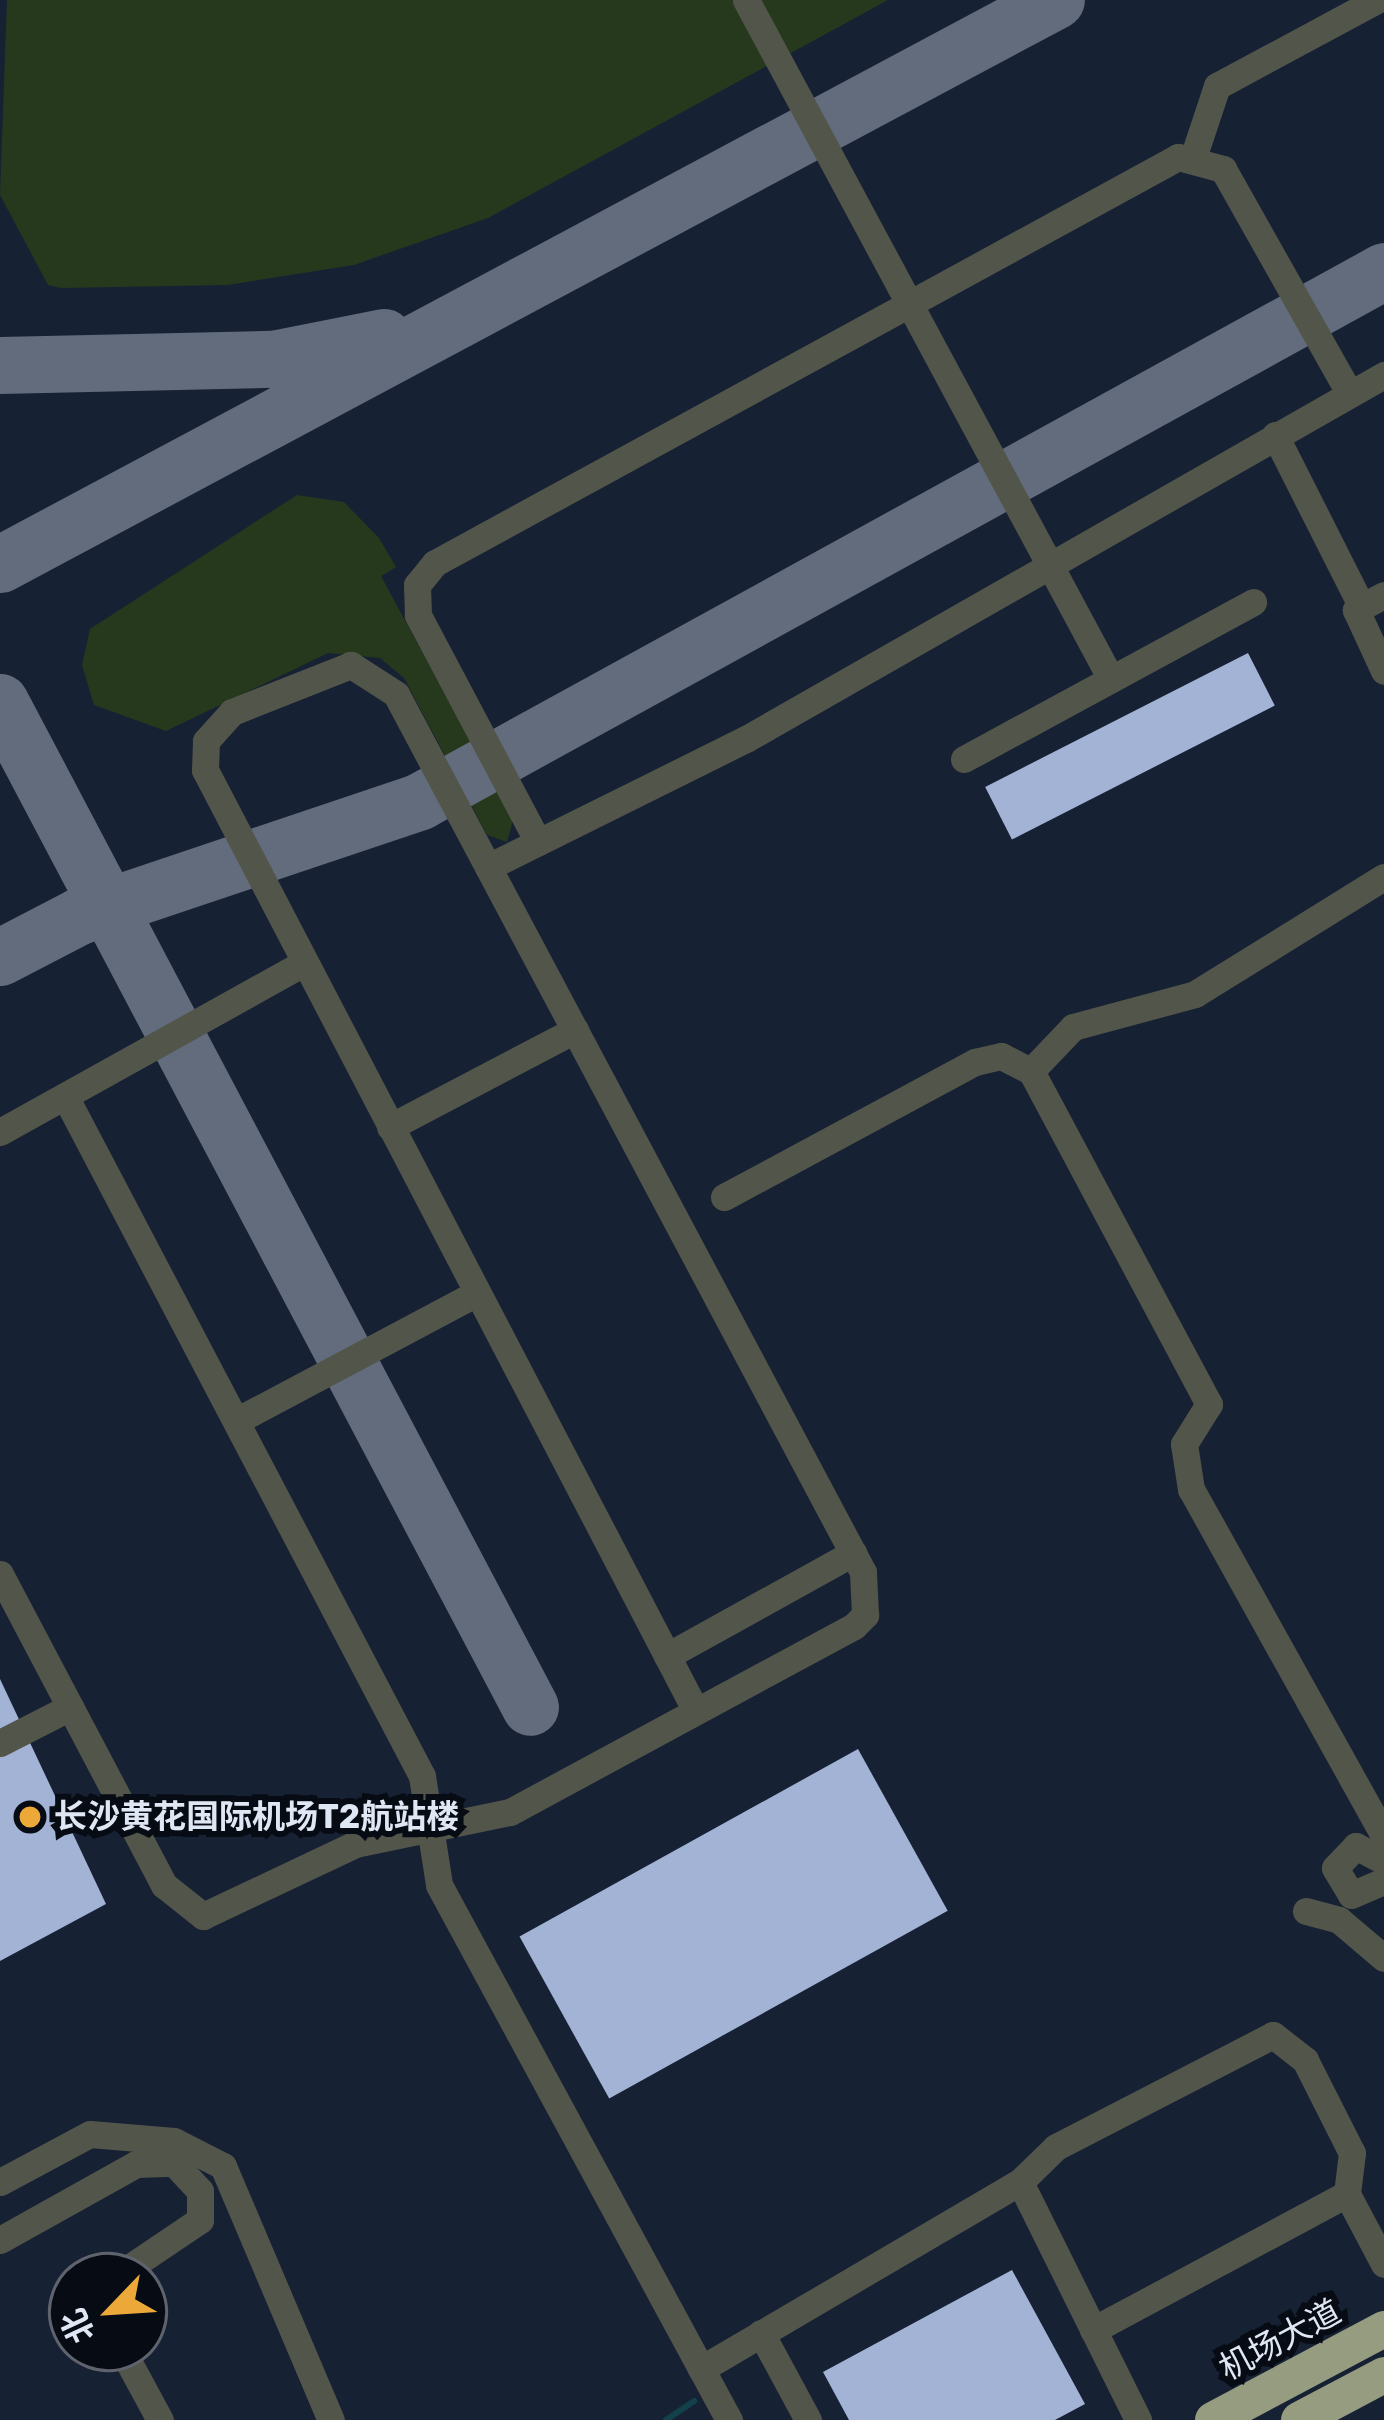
<!DOCTYPE html>
<html>
<head>
<meta charset="utf-8">
<style>
  body { margin:0 }
  #map { position:relative; width:1384px; height:2420px; overflow:hidden; background:#172134; font-family:Rubik,"Noto Sans SC",sans-serif }
  div>[style] { position:absolute }
  [style*='--x'] { left:calc(var(--x)*1px); top:calc(var(--y)*1px); width:calc(var(--w)*1px); rotate:calc(var(--a)*1deg) }
  .green>* { inset:0; background:#26391d }
  .stream>* { height:6px; margin:-3px; padding:0 3px; transform-origin:3px; border-radius:3px; background:#12414b }
  .taxiway>* { height:57px; margin:-28.5px; padding:0 28.5px; transform-origin:28.5px; border-radius:28.5px; background:#626c7c }
  .building>* { inset:0; background:#a2b3d5; transform-origin:0 0 }
  .minor>* { height:27px; margin:-13.5px; padding:0 13.5px; transform-origin:13.5px; border-radius:13.5px; background:#52554a }
  .highway>* { height:36px; margin:-18px; padding:0 18px; transform-origin:18px; border-radius:18px; background:#969c80 }
  .dots>* { width:33px; height:33px; translate:-50% -50%; box-sizing:border-box; border:6px solid #070b13; border-radius:50% }
  span { translate:-50% -50%; white-space:nowrap; text-align:center; line-height:1.15; -webkit-text-stroke:12px #070b13; paint-order:stroke }
  .poi-label { font-size:33px; color:#e0e7f4; font-weight:700 }
  .left { translate:0 -50%; text-align:left }
  .street-label { font-size:33px; color:#e0e7f4 }
  .north { position:absolute; left:48px; top:2252px; width:120px; height:120px; box-sizing:border-box; background:#070b13; border:3px solid #5e636d; border-radius:50%; rotate:245deg; font-size:33px; font-weight:700; line-height:48px; text-align:center; color:#e0e7f4 }
  .north::after { content:''; display:block; margin:auto; width:42px; height:54px; background:#eca93a; clip-path:polygon(50% 0,100% 100%,50% 72%,0 100%) }
</style>
</head>
<body>
<div id="map">
  <div class="green">
    <div style="clip-path:polygon(888px 0,488px 218px,354px 265px,228px 285px,61px 288px,48px 285px,0 195px,7px 0)"></div>
    <div style="clip-path:polygon(297px 495px,344px 502px,379px 538px,396px 567px,381px 576px,513px 820px,507px 842px,487px 835px,404px 678px,380px 658px,328px 653px,166px 731px,94px 705px,82px 665px,90px 629px)"></div>
  </div>
  <div class="stream">
    <div style="--x:666;--y:2420;--w:34;--a:-34"></div>
  </div>
  <div class="taxiway">
    <div style="--x:0;--y:365;--w:273;--a:-1.3"></div>
    <div style="--x:273;--y:359;--w:113;--a:-11.2"></div>
    <div style="--x:0;--y:564;--w:1197;--a:-28.11"></div>
    <div style="--x:0;--y:702;--w:1136;--a:62.19"></div>
    <div style="--x:0;--y:957;--w:89;--a:-27.4"></div>
    <div style="--x:79;--y:916;--w:360;--a:-18.6"></div>
    <div style="--x:420;--y:801;--w:1100;--a:-28.8"></div>
  </div>
  <div class="building">
    <div style="left:1248px;top:653px;width:59px;height:295px;rotate:63deg"></div>
    <div style="clip-path:polygon(0 1679px,106px 1904px,0 1961px)"></div>
    <div style="left:858px;top:1749px;width:185px;height:387px;rotate:61deg"></div>
    <div style="clip-path:polygon(1012px 2270px,1085px 2404px,1055px 2420px,849px 2420px,823px 2372px)"></div>
  </div>
  <div class="minor">
    <div style="--x:746;--y:0;--w:771;--a:61.74"></div>
    <div style="--x:1194;--y:155;--w:73;--a:-71.6"></div>
    <div style="--x:1217;--y:86;--w:182;--a:-28.3"></div>
    <div style="--x:1275;--y:435;--w:193;--a:63.2"></div>
    <div style="--x:1384;--y:595;--w:32;--a:152"></div>
    <div style="--x:1356;--y:610;--w:67;--a:65.3"></div>
    <div style="--x:964;--y:759;--w:329;--a:-28.5"></div>
    <div style="--x:538;--y:842;--w:257;--a:-117.9"></div>
    <div style="--x:418;--y:615;--w:30;--a:-92"></div>
    <div style="--x:417;--y:585;--w:28;--a:-51"></div>
    <div style="--x:435;--y:563;--w:847;--a:-28.65"></div>
    <div style="--x:1178;--y:157;--w:47;--a:14.9"></div>
    <div style="--x:1223;--y:169;--w:257;--a:60.6"></div>
    <div style="--x:488;--y:867;--w:288;--a:-26.4"></div>
    <div style="--x:746;--y:739;--w:735;--a:-29.71"></div>
    <div style="--x:1031;--y:1071;--w:61;--a:-46.3"></div>
    <div style="--x:1073;--y:1027;--w:126;--a:-15.1"></div>
    <div style="--x:1195;--y:994;--w:222;--a:-31.8"></div>
    <div style="--x:65;--y:1096;--w:768;--a:62.3"></div>
    <div style="--x:422;--y:1776;--w:110;--a:81.1"></div>
    <div style="--x:439;--y:1885;--w:609;--a:61.54"></div>
    <div style="--x:390;--y:1127;--w:209;--a:-27.7"></div>
    <div style="--x:0;--y:1132;--w:348;--a:-29.1"></div>
    <div style="--x:724;--y:1197;--w:285;--a:-28.3"></div>
    <div style="--x:975;--y:1062;--w:27;--a:-13"></div>
    <div style="--x:1001;--y:1056;--w:34;--a:27"></div>
    <div style="--x:1031;--y:1071;--w:378;--a:61.9"></div>
    <div style="--x:1209;--y:1404;--w:47;--a:122"></div>
    <div style="--x:1184;--y:1444;--w:46;--a:81.2"></div>
    <div style="--x:1191;--y:1489;--w:397;--a:60.9"></div>
    <div style="--x:236;--y:1421;--w:273;--a:-28"></div>
    <div style="--x:0;--y:1574;--w:352;--a:62.2"></div>
    <div style="--x:164;--y:1885;--w:50;--a:38.5"></div>
    <div style="--x:203;--y:1916;--w:168;--a:-25.3"></div>
    <div style="--x:355;--y:1844;--w:158;--a:-11.7"></div>
    <div style="--x:510;--y:1812;--w:391;--a:-28.4"></div>
    <div style="--x:854;--y:1626;--w:16;--a:-45"></div>
    <div style="--x:865;--y:1615;--w:43;--a:-92.7"></div>
    <div style="--x:863;--y:1572;--w:994;--a:-118.01"></div>
    <div style="--x:396;--y:694;--w:54;--a:-147.2"></div>
    <div style="--x:351;--y:665;--w:128;--a:158.4"></div>
    <div style="--x:232;--y:712;--w:39;--a:132"></div>
    <div style="--x:206;--y:741;--w:29;--a:92"></div>
    <div style="--x:205;--y:770;--w:1061;--a:62.45"></div>
    <div style="--x:667;--y:1656;--w:213;--a:-29"></div>
    <div style="--x:0;--y:1743;--w:79;--a:-27.2"></div>
    <div style="--x:1384;--y:1861;--w:32;--a:-152"></div>
    <div style="--x:1356;--y:1846;--w:30;--a:134"></div>
    <div style="--x:1335;--y:1868;--w:31;--a:59"></div>
    <div style="--x:1351;--y:1895;--w:36;--a:-23"></div>
    <div style="--x:1306;--y:1911;--w:34;--a:15"></div>
    <div style="--x:1339;--y:1920;--w:59;--a:40.2"></div>
    <div style="--x:0;--y:2182;--w:102;--a:-28.1"></div>
    <div style="--x:90;--y:2134;--w:84;--a:4.8"></div>
    <div style="--x:174;--y:2141;--w:55;--a:27"></div>
    <div style="--x:223;--y:2166;--w:276;--a:67"></div>
    <div style="--x:1020;--y:2182;--w:266;--a:63.6"></div>
    <div style="--x:0;--y:2240;--w:156;--a:-29.2"></div>
    <div style="--x:136;--y:2164;--w:38;--a:-2"></div>
    <div style="--x:174;--y:2163;--w:38;--a:47"></div>
    <div style="--x:200;--y:2191;--w:29;--a:90"></div>
    <div style="--x:200;--y:2220;--w:100;--a:146"></div>
    <div style="--x:1093;--y:2330;--w:288;--a:-28.2"></div>
    <div style="--x:761;--y:2333;--w:99;--a:61.6"></div>
    <div style="--x:121;--y:2348;--w:82;--a:61.6"></div>
    <div style="--x:701;--y:2369;--w:370;--a:-30.4"></div>
    <div style="--x:1020;--y:2182;--w:50;--a:-44.2"></div>
    <div style="--x:1056;--y:2147;--w:244;--a:-27.3"></div>
    <div style="--x:1273;--y:2035;--w:41;--a:38"></div>
    <div style="--x:1305;--y:2060;--w:104;--a:63.2"></div>
    <div style="--x:1352;--y:2153;--w:41;--a:97"></div>
    <div style="--x:1347;--y:2194;--w:79;--a:62.1"></div>
  </div>
  <div class="highway">
    <div style="--x:1213;--y:2420;--w:194;--a:-28"></div>
    <div style="--x:1299;--y:2420;--w:96;--a:-27.9"></div>
  </div>
  <div class="dots">
    <div style="left:30px;top:1817px;background:#eca93a"></div>
  </div>
  <div class="poi-label">
    <span class="left" style="left:54px;top:1817px">长沙黄花国际机场T2航站楼</span>
  </div>
  <div class="street-label">
    <span style="left:1280px;top:2340px;rotate:-28deg">机场大道</span>
  </div>
  <div class="north">北</div>
</div>
</body>
</html>
